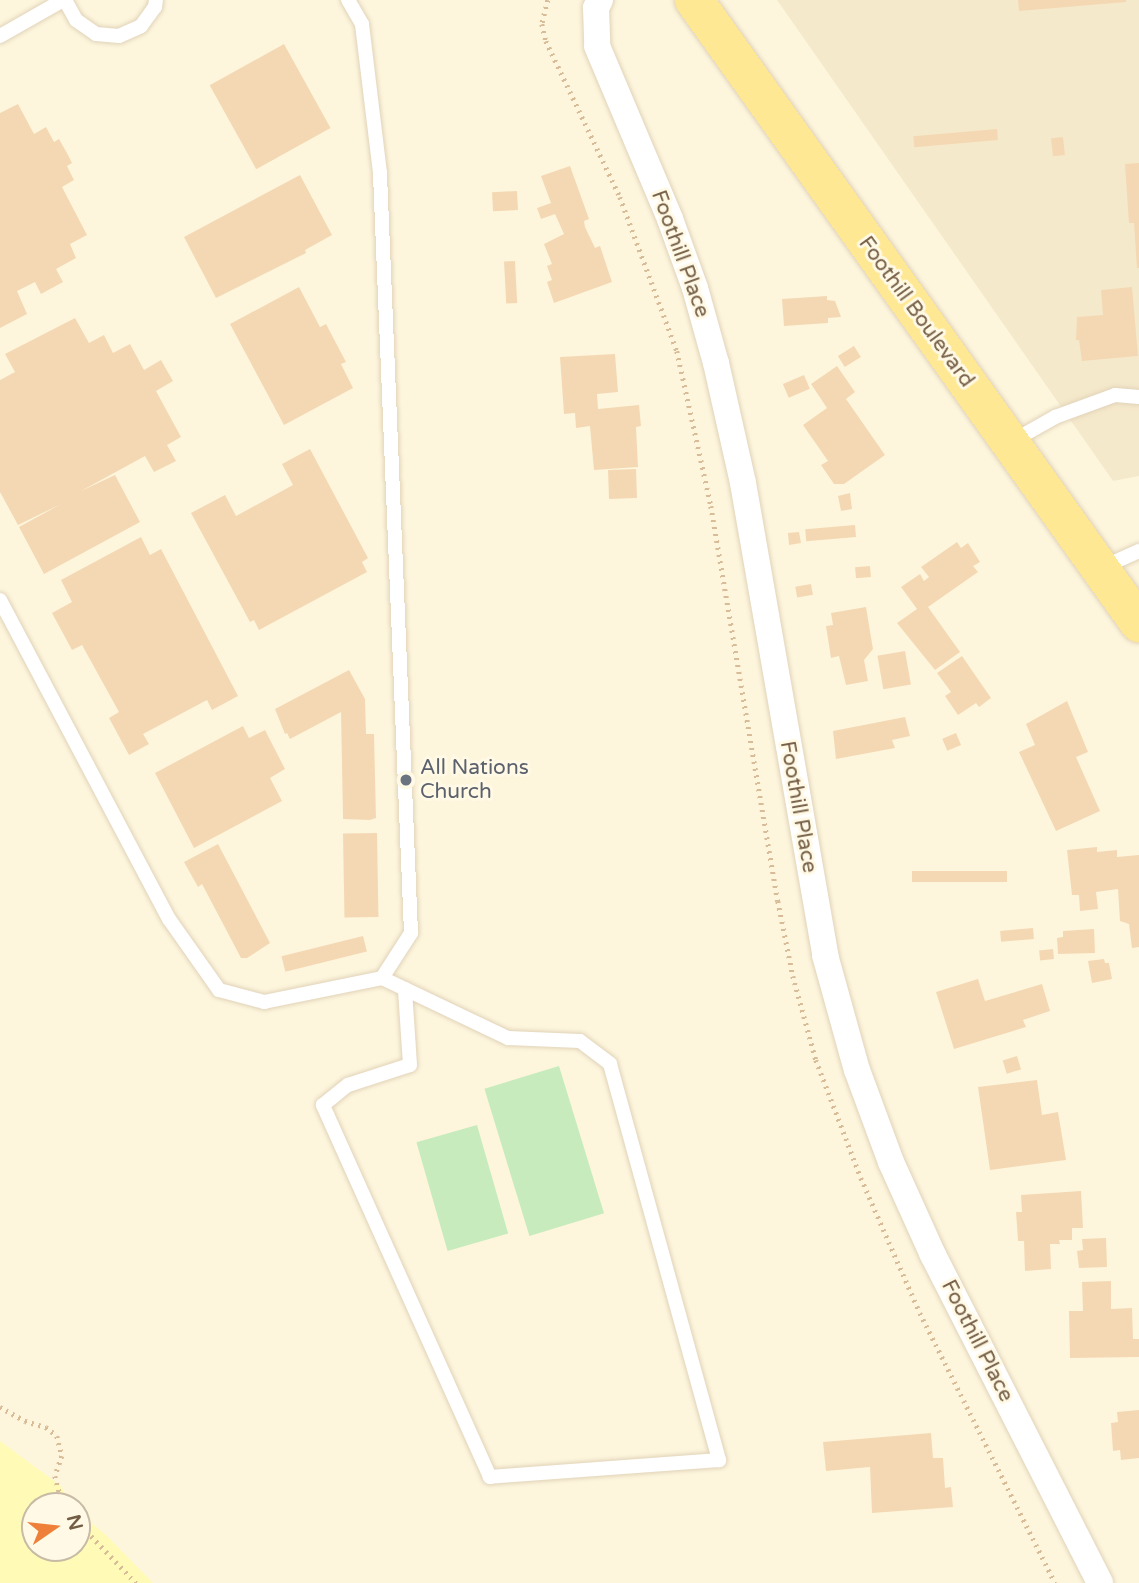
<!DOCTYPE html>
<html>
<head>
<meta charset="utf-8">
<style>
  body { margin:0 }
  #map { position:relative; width:1139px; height:1583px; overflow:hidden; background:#fdf6dd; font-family:"Varela Round",sans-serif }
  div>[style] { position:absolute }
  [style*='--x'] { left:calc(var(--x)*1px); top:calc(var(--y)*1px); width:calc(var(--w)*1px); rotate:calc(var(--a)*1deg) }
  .residential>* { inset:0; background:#f5e9cb }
  .green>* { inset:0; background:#c7ebbc; transform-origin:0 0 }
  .sand>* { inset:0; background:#fffbb6 }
  .building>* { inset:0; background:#f4d8b3; transform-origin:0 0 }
  .path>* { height:4.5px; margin-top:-2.25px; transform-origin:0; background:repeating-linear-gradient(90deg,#d8bb97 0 2px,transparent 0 7px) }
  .roads { filter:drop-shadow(0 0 2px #e1d3b9) drop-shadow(0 0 2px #e1d3b9) }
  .lane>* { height:14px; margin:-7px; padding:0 7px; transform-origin:7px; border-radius:7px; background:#fff }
  .street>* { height:26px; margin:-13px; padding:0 13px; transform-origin:13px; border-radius:13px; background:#fff }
  .primary>* { height:38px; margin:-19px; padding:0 19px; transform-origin:19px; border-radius:19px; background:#ffe893 }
  .dots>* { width:19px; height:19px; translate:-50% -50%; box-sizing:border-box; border:4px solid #fff9e5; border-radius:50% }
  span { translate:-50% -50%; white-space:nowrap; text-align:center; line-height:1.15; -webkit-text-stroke:6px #fff9e5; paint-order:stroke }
  .street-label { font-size:21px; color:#745d45 }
  .worship-label { font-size:21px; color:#5b616d }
  .left { translate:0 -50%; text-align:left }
  .north { position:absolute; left:21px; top:1492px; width:70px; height:70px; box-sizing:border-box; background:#fff9e5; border:2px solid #c7bba5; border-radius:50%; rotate:76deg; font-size:19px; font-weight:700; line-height:28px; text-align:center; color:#745d45 }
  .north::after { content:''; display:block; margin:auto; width:24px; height:32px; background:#ef803a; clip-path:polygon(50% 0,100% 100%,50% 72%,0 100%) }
</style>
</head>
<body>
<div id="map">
  <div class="residential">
    <div style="clip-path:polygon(777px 0,1139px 0,1139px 476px,1113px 481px)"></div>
  </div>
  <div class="green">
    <div style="left:559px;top:1066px;width:154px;height:78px;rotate:73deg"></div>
    <div style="left:477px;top:1125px;width:113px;height:63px;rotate:74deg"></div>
  </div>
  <div class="sand">
    <div style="clip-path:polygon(0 1441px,61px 1486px,72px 1506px,35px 1506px,35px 1548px,77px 1548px,77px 1511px,107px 1536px,153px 1583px,0 1583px)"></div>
  </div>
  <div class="building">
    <div style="clip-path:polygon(1018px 0,1126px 0,1126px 2px,1019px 11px)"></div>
    <div style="left:284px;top:44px;width:96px;height:85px;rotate:61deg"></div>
    <div style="clip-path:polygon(18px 104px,34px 134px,46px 127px,54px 142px,59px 139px,68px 155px,72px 163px,67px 166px,74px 180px,62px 187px,87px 235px,70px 244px,76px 258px,56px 269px,63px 282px,41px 294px,35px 282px,17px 291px,27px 314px,0 328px,0 113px)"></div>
    <div style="left:997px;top:129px;width:11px;height:84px;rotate:85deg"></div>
    <div style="left:1063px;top:137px;width:18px;height:12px;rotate:84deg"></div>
    <div style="clip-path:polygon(1139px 163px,1139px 268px,1137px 268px,1134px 223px,1129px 223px,1125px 164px)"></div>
    <div style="clip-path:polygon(570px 166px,589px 219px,584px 221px,585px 227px,595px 248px,600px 246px,612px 282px,554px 303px,547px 282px,552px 280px,547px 266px,552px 264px,544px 244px,564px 234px,555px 214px,541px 219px,537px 208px,551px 203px,541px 176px)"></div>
    <div style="clip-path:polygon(300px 175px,332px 235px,305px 250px,306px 253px,216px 298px,184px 237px)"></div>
    <div style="left:517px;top:191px;width:19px;height:25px;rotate:87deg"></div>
    <div style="left:515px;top:261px;width:42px;height:11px;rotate:87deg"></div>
    <div style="clip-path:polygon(299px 287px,320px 327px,326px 324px,346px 362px,341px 364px,353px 388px,284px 425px,230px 324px)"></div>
    <div style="clip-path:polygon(1132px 287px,1138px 356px,1082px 361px,1079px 340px,1076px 340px,1077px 317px,1103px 315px,1101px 290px)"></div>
    <div style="clip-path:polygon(827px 296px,827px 300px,835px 301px,841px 317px,828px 318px,828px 323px,784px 326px,782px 299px)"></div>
    <div style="clip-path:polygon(75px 318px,89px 343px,104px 335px,113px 353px,130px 344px,144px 370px,161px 360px,173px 381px,156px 391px,181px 437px,167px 445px,176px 461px,154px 472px,145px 456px,81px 491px,115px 475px,140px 522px,44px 574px,19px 527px,61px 504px,18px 525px,0 492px,0 380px,15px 372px,5px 354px)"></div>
    <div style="left:854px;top:346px;width:13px;height:19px;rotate:58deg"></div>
    <div style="clip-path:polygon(615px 354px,618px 392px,597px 394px,598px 409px,639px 405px,641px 426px,636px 427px,638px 467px,594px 470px,590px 426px,576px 428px,575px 413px,564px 414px,560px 357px)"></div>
    <div style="clip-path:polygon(837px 366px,855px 392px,846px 399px,885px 455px,844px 484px,834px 484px,821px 465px,828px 461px,803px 425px,827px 408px,811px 384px)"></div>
    <div style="left:804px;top:375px;width:15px;height:23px;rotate:67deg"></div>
    <div style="clip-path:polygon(310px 449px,368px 558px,362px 562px,367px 572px,259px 630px,254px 620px,250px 622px,191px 513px,225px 495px,236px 516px,293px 485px,282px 464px)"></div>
    <div style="left:636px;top:469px;width:29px;height:28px;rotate:88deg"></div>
    <div style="clip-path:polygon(850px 493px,852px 509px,841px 511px,838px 496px)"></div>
    <div style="left:855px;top:525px;width:12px;height:50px;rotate:85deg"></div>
    <div style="clip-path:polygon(799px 532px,801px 543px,789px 545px,788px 533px)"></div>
    <div style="clip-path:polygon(141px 537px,150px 555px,161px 549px,238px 696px,212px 710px,207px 700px,143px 734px,149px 744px,129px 755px,109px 718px,119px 712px,82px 645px,72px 650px,52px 613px,72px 602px,61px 580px)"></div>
    <div style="clip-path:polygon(957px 542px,961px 548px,968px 543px,980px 562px,973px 566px,978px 572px,928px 607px,960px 652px,935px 670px,897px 623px,917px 609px,901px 587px,920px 574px,924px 581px,929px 577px,921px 567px)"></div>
    <div style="left:870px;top:566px;width:11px;height:15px;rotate:85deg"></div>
    <div style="left:811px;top:584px;width:11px;height:16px;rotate:80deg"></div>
    <div style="clip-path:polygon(866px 607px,873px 649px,864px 660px,868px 681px,846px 685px,839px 656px,831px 658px,826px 626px,833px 625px,831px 613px)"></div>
    <div style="left:905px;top:651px;width:34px;height:28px;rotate:80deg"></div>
    <div style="clip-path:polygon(962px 656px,991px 698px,979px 707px,976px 703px,958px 715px,945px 696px,951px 692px,937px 673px)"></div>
    <div style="clip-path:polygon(349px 670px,365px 699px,366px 734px,374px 734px,376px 818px,370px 820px,343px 819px,341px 712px,290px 739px,287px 733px,285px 734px,275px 709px)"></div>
    <div style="clip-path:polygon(1067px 701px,1088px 752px,1076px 757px,1100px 811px,1056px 831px,1019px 752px,1035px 745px,1026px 724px)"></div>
    <div style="clip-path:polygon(905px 717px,910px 736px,892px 740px,895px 748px,836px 759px,833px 731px)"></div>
    <div style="clip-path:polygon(243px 726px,249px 738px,265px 730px,285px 769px,270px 778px,282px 801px,194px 848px,155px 773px)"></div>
    <div style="left:956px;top:733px;width:13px;height:15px;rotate:67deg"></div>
    <div style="left:377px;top:833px;width:84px;height:34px;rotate:89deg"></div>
    <div style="clip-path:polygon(218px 844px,270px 943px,247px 958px,241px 958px,202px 884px,198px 887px,184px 862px)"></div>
    <div style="clip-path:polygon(1097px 847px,1097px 852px,1117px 850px,1117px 857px,1139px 855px,1139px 947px,1132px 948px,1129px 924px,1120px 921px,1118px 889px,1096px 892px,1098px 909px,1080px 911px,1079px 895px,1072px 895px,1067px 850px)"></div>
    <div style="left:1007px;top:871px;width:11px;height:95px;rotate:90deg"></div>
    <div style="left:1033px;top:928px;width:11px;height:33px;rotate:85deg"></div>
    <div style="clip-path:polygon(1094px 929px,1095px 953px,1058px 954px,1057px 938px,1063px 937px,1063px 931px)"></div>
    <div style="left:363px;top:936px;width:16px;height:84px;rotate:76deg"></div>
    <div style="left:1053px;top:949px;width:10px;height:14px;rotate:84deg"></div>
    <div style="clip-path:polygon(1104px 959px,1105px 963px,1109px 963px,1112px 979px,1092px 983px,1088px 961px)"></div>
    <div style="clip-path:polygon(978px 979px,985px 1001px,1042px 984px,1050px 1011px,1023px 1020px,1026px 1027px,954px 1049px,936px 992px)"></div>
    <div style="left:1017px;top:1056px;width:14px;height:15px;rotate:73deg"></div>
    <div style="clip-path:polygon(1037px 1080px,1042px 1115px,1058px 1112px,1066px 1160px,990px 1170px,978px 1087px)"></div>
    <div style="clip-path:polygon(1081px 1191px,1083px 1228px,1072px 1228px,1072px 1240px,1059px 1240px,1060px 1244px,1050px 1244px,1051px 1269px,1025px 1271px,1024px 1241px,1018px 1241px,1016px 1212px,1022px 1212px,1021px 1195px)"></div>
    <div style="clip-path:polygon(1106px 1238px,1107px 1267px,1079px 1268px,1077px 1251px,1083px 1250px,1082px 1239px)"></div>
    <div style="clip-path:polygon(1111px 1281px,1111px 1309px,1132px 1308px,1133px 1339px,1139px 1339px,1139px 1357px,1070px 1358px,1069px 1311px,1083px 1311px,1082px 1282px)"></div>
    <div style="clip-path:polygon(1139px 1410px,1139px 1458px,1121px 1460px,1120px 1450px,1113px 1451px,1111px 1423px,1118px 1422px,1117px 1412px)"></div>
    <div style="clip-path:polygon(931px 1433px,933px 1458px,943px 1458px,945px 1488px,951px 1487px,953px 1507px,872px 1513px,870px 1467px,826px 1471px,823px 1442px)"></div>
  </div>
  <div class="path">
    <div style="--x:548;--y:0;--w:25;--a:104"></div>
    <div style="--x:542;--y:24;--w:17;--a:77"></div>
    <div style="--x:546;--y:41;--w:173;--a:64.6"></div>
    <div style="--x:620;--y:197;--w:164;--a:69.7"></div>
    <div style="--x:677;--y:351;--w:159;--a:77.6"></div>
    <div style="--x:711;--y:506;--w:401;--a:80.4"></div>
    <div style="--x:778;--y:901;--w:76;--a:78.7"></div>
    <div style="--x:793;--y:976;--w:87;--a:74.7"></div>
    <div style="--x:816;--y:1060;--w:126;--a:69.1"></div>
    <div style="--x:861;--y:1178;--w:147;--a:66.4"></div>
    <div style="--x:920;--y:1313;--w:302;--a:63.4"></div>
    <div style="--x:0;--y:1407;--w:29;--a:29"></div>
    <div style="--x:25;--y:1421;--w:22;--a:16"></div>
    <div style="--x:46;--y:1427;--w:14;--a:39"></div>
    <div style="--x:57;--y:1436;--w:21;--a:76"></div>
    <div style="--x:62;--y:1456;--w:21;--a:109"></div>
    <div style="--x:55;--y:1476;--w:31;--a:75"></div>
    <div style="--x:77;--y:1521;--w:86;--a:46.4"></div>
  </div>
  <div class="roads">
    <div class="lane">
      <div style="--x:65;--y:0;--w:23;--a:61"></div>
      <div style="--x:76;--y:20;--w:24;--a:35"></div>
      <div style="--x:96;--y:34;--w:23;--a:5"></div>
      <div style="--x:119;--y:36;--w:24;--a:-24"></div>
      <div style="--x:141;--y:26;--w:24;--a:-54"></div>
      <div style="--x:155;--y:7;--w:7;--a:-82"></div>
      <div style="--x:0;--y:36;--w:73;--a:-29.7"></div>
      <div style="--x:1011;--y:442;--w:51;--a:-29.6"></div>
      <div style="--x:1055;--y:417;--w:64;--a:-20.1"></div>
      <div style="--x:1115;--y:395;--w:24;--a:5"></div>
      <div style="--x:1101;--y:568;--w:42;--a:-24.1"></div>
      <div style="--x:0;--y:600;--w:361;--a:62.1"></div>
      <div style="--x:169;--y:919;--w:87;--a:54.8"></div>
      <div style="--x:219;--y:990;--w:47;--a:14.9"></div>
      <div style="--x:264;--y:1002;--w:120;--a:-11.5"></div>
      <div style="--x:382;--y:978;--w:54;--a:-57.2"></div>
      <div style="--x:411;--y:933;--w:761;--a:-92.34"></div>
      <div style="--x:380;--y:173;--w:150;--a:-96.9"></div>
      <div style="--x:362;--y:24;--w:28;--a:-120"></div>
      <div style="--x:382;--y:978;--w:140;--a:25.5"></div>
      <div style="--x:508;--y:1038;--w:72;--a:2.4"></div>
      <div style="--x:580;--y:1041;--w:38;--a:37"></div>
      <div style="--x:610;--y:1064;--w:411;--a:74.6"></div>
      <div style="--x:719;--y:1460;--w:230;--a:175.8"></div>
      <div style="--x:490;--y:1477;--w:408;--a:-114.2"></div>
      <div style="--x:323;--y:1105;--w:32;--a:-39"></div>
      <div style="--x:348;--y:1085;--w:65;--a:-17.9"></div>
      <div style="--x:410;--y:1065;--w:76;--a:-93.8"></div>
    </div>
    <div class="street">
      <div style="--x:600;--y:0;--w:9;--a:117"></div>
      <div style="--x:596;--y:8;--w:38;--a:88"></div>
      <div style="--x:597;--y:46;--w:188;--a:67.1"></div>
      <div style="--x:670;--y:219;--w:73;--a:70.1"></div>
      <div style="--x:695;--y:288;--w:78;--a:74.4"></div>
      <div style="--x:716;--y:363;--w:123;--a:77.3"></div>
      <div style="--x:743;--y:483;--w:479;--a:80.1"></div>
      <div style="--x:825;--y:955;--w:119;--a:74.5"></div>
      <div style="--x:857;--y:1070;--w:98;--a:69.7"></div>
      <div style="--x:891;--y:1162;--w:102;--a:65.7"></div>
      <div style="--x:933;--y:1255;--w:368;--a:63"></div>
    </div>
    <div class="primary">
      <div style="--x:694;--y:0;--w:766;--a:54.46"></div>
    </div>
  </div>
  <div class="dots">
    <div style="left:406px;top:780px;background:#6b7280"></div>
  </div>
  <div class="street-label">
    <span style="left:680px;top:254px;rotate:70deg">Foothill Place</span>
    <span style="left:916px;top:312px;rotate:54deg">Foothill Boulevard</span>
    <span style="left:798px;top:807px;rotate:80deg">Foothill Place</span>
    <span style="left:977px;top:1341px;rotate:63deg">Foothill Place</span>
  </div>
  <div class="worship-label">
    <span class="left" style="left:420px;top:780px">All Nations<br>Church</span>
  </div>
  <div class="north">N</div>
</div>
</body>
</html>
